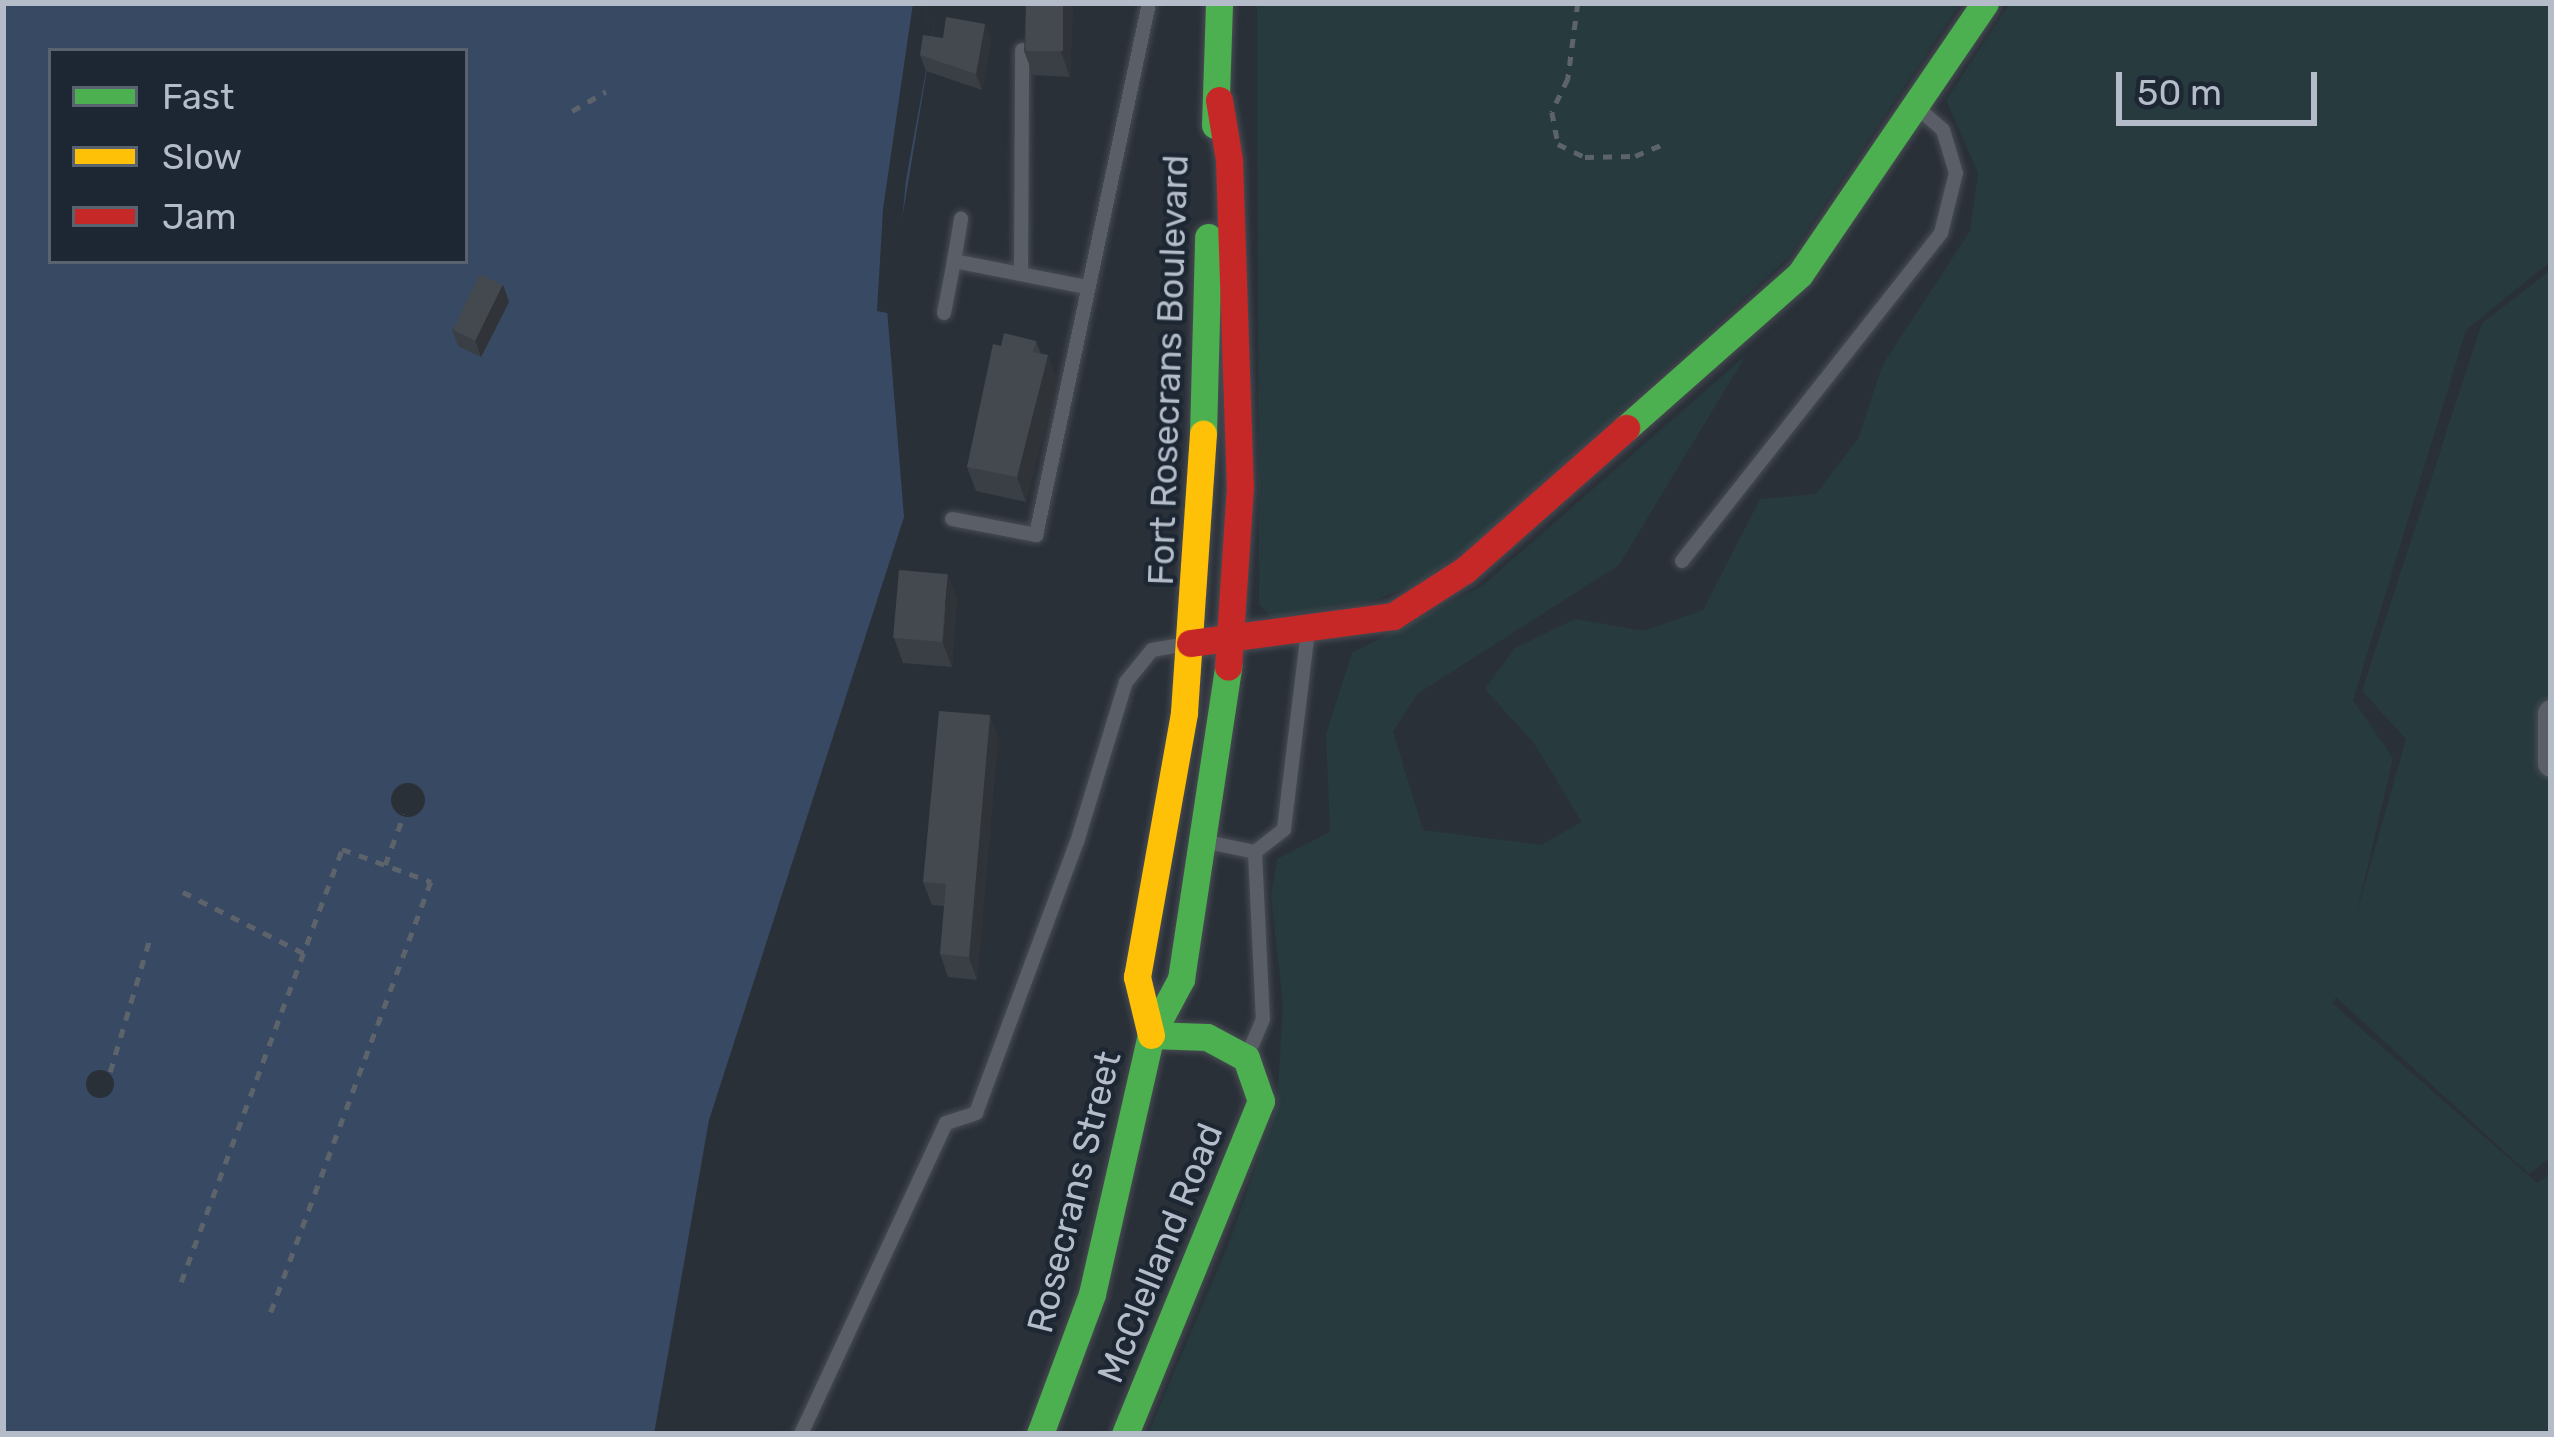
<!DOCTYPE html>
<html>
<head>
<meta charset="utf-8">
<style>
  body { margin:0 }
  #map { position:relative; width:2554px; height:1437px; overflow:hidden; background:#2a3038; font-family:Rubik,sans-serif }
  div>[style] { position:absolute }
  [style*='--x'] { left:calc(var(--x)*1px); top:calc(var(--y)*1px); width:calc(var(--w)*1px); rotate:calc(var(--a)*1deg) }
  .green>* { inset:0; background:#273a3e }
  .water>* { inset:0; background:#384963 }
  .pier>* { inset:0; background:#2a3038 }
  .round { border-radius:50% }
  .path>* { height:4.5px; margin-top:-2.25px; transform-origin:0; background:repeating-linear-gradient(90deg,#5d636a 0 9px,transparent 0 18px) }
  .roads { filter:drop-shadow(0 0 3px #484c53) drop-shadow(0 0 3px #484c53) }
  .lane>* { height:14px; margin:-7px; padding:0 7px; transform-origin:7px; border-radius:7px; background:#5a5e66 }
  .street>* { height:27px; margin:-13.5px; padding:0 13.5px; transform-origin:13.5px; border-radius:13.5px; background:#5a5e66 }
  .fast>* { height:27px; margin:-13.5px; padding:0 13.5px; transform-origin:13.5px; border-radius:13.5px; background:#4caf50 }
  .slow>* { height:27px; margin:-13.5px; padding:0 13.5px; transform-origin:13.5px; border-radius:13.5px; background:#ffc107 }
  .jam>* { height:27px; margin:-13.5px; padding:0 13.5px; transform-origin:13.5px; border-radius:13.5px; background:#c62828 }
  .wall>* { inset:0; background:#3a3f45 }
  .shaded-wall>* { inset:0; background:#303338 }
  .building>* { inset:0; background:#444950; transform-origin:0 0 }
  span { translate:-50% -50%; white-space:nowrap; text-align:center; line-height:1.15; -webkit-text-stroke:9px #1d2633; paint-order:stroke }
  .street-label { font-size:36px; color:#b4bcc9 }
  .frame { position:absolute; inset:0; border:6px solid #b4bcc9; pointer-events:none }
  .legend { position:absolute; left:48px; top:48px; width:420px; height:216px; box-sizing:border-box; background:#1d2633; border:3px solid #59626f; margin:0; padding:15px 21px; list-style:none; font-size:36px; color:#b4bcc9 }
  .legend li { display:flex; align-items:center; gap:24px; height:60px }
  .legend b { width:60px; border:3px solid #59626f }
  .scale { position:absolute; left:2116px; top:72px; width:201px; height:54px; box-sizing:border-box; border:6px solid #b4bcc9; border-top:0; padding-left:15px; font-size:36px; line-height:42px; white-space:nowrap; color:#b4bcc9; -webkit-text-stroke:9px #1d2633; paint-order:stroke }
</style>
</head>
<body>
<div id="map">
  <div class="green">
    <div style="clip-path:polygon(1257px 3px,1961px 3px,1789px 257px,1488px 533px,1420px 582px,1373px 601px,1271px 618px,1259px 604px)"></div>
    <div style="clip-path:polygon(2010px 3px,2551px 3px,2551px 261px,2466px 330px,2353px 700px,2393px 758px,2357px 912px,2406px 739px,2362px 691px,2482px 323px,2551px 270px,2551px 1157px,2529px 1174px,2336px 997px,2333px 1004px,2537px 1183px,2551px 1173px,2551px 1434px,1148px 1434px,1231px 1238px,1277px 1104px,1283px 1006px,1271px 896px,1277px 859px,1330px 832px,1326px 734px,1352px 653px,1482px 586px,1746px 355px,1619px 565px,1417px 694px,1393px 732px,1423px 830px,1541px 845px,1582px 822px,1534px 743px,1485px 689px,1515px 648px,1575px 619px,1644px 631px,1703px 610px,1760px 499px,1816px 494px,1858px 439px,1882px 366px,1970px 231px,1978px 173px,1946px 100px)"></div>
  </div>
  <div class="water">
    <div style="clip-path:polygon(evenodd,3px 3px,928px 3px,925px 19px,935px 21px,887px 309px,904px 517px,709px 1120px,654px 1434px,3px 1434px,3px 3px,51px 51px,465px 51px,465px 261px,51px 261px,51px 51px)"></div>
  </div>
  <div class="pier">
    <div style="clip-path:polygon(913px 3px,928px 3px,925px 19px,935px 21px,906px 180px,893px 314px,877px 311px,883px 209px)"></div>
    <div class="round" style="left:391px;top:783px;width:34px;height:34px"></div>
    <div class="round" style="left:86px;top:1070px;width:28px;height:28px"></div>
  </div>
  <div class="path">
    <div style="--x:1578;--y:3;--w:77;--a:97.5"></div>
    <div style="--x:1568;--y:79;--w:37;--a:116"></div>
    <div style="--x:1552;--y:112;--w:33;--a:79"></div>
    <div style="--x:1558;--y:144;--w:30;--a:26"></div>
    <div style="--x:1585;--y:157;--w:50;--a:-1.1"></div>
    <div style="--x:1635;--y:156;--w:33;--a:-23"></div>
    <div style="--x:572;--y:111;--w:39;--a:-30"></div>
    <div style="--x:385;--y:865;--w:54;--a:-69.6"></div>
    <div style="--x:183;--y:892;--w:135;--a:26.9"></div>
    <div style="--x:110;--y:1072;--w:140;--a:-73.4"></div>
    <div style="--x:181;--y:1282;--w:462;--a:-69.6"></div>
    <div style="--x:342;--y:849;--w:95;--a:20.3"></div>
    <div style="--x:431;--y:882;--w:461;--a:110.4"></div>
  </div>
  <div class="roads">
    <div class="lane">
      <div style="--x:954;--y:261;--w:43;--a:-80.5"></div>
      <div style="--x:1021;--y:274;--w:224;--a:-89.7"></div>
      <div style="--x:944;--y:313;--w:53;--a:-79.1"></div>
      <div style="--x:954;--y:261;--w:136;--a:11.1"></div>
      <div style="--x:952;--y:519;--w:86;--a:10.8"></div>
      <div style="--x:1036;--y:535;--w:544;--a:-78.01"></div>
      <div style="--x:1682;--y:561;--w:418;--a:-51.7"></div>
      <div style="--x:1941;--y:233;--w:62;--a:-76"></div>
      <div style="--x:1956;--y:173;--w:45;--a:-106.8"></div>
      <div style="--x:1943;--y:130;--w:32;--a:-139"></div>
      <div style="--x:1207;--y:842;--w:49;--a:11.8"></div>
      <div style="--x:1255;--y:852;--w:167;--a:87.3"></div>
      <div style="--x:1263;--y:1019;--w:38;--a:113"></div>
      <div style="--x:1255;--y:852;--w:37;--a:-38"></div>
      <div style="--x:1284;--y:829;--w:198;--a:-83.1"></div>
      <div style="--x:801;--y:1434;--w:343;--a:-65"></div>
      <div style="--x:946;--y:1123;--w:32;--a:-18"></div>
      <div style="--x:976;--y:1113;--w:289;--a:-69.6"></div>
      <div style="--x:1077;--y:842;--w:167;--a:-73"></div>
      <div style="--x:1126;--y:682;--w:41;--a:-50.9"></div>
      <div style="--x:1152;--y:650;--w:34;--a:-10"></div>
    </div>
    <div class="street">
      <div style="--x:2551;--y:713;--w:50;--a:90"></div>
    </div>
    <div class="fast">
      <div style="--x:1215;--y:125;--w:122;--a:-88.1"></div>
      <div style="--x:1626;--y:428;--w:232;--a:-41.5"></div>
      <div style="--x:1800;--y:274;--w:328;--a:-55.7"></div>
      <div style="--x:1203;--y:434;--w:197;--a:-88.5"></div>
      <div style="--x:1040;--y:1434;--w:149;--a:-69.6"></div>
      <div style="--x:1092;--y:1294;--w:266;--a:-77.2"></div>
      <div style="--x:1151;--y:1035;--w:64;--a:-61.8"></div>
      <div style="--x:1181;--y:979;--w:316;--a:-81.4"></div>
      <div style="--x:1125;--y:1434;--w:360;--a:-67.8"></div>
      <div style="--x:1261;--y:1101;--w:46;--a:-109.2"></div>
      <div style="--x:1246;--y:1058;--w:44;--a:-151.7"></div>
      <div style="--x:1207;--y:1037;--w:56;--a:-178"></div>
    </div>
    <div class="slow">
      <div style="--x:1151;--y:1035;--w:60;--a:-103.6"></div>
      <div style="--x:1137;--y:977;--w:269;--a:-79.9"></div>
      <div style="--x:1184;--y:712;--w:279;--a:-86.1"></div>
    </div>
    <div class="jam">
      <div style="--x:1219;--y:100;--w:61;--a:80.5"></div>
      <div style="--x:1229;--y:160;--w:326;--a:88.1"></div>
      <div style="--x:1240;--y:486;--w:181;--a:93.8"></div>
      <div style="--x:1190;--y:643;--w:205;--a:-7.6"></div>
      <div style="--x:1393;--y:616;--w:85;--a:-32.6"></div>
      <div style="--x:1465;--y:570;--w:215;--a:-41.4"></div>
    </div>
  </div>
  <div class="wall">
    <div style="clip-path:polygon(1026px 3px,1073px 3px,1070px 77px,1033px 75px,1024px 51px)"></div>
    <div style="clip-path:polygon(985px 24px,991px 41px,982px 90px,926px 71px,920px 55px,943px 38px)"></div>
    <div style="clip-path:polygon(503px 285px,509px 302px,481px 357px,458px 346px,452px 329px)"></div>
    <div style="clip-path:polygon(1036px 341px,1041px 354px,1048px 355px,1057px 380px,1026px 502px,976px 491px,967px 467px,1001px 346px)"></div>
    <div style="clip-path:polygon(957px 599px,952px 667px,903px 663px,894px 638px)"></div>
    <div style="clip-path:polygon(990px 715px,998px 739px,977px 980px,948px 977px,940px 954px,944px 906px,932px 905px,923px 882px)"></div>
  </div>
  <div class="shaded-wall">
    <div style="clip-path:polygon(1063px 3px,1073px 3px,1070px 77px,1061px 52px)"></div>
    <div style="clip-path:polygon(985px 24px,991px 41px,982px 90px,976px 74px)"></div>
    <div style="clip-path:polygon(503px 285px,509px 302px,481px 357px,475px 340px)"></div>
    <div style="clip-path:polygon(1048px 355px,1057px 380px,1026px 502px,1017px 477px)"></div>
    <div style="clip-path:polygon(948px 574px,957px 599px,952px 667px,943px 643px)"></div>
    <div style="clip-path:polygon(990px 715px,998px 739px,977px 980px,969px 957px)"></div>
  </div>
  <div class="building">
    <div style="left:1026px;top:3px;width:37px;height:48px"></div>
    <div style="clip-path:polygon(946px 17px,985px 24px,976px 74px,920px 55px,923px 35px,943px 38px)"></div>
    <div style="left:480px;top:274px;width:25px;height:62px;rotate:26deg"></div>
    <div style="clip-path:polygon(1004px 333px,1036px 341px,1033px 352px,1048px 355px,1017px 477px,967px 467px,993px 344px,1001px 346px)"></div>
    <div style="left:899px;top:570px;width:49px;height:68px;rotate:5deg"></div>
    <div style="clip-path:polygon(939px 711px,990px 715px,969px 957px,940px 954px,946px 884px,923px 882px)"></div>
  </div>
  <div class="street-label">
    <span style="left:1168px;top:370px;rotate:-88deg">Fort Rosecrans Boulevard</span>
    <span style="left:1074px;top:1192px;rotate:-76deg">Rosecrans Street</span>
    <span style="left:1160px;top:1253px;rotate:-68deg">McClelland Road</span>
  </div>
  <div class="frame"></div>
  <ul class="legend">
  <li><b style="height:15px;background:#4caf50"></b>Fast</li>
  <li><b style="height:15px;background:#ffc107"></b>Slow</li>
  <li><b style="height:15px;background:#c62828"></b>Jam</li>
  </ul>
  <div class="scale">50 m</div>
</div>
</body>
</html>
